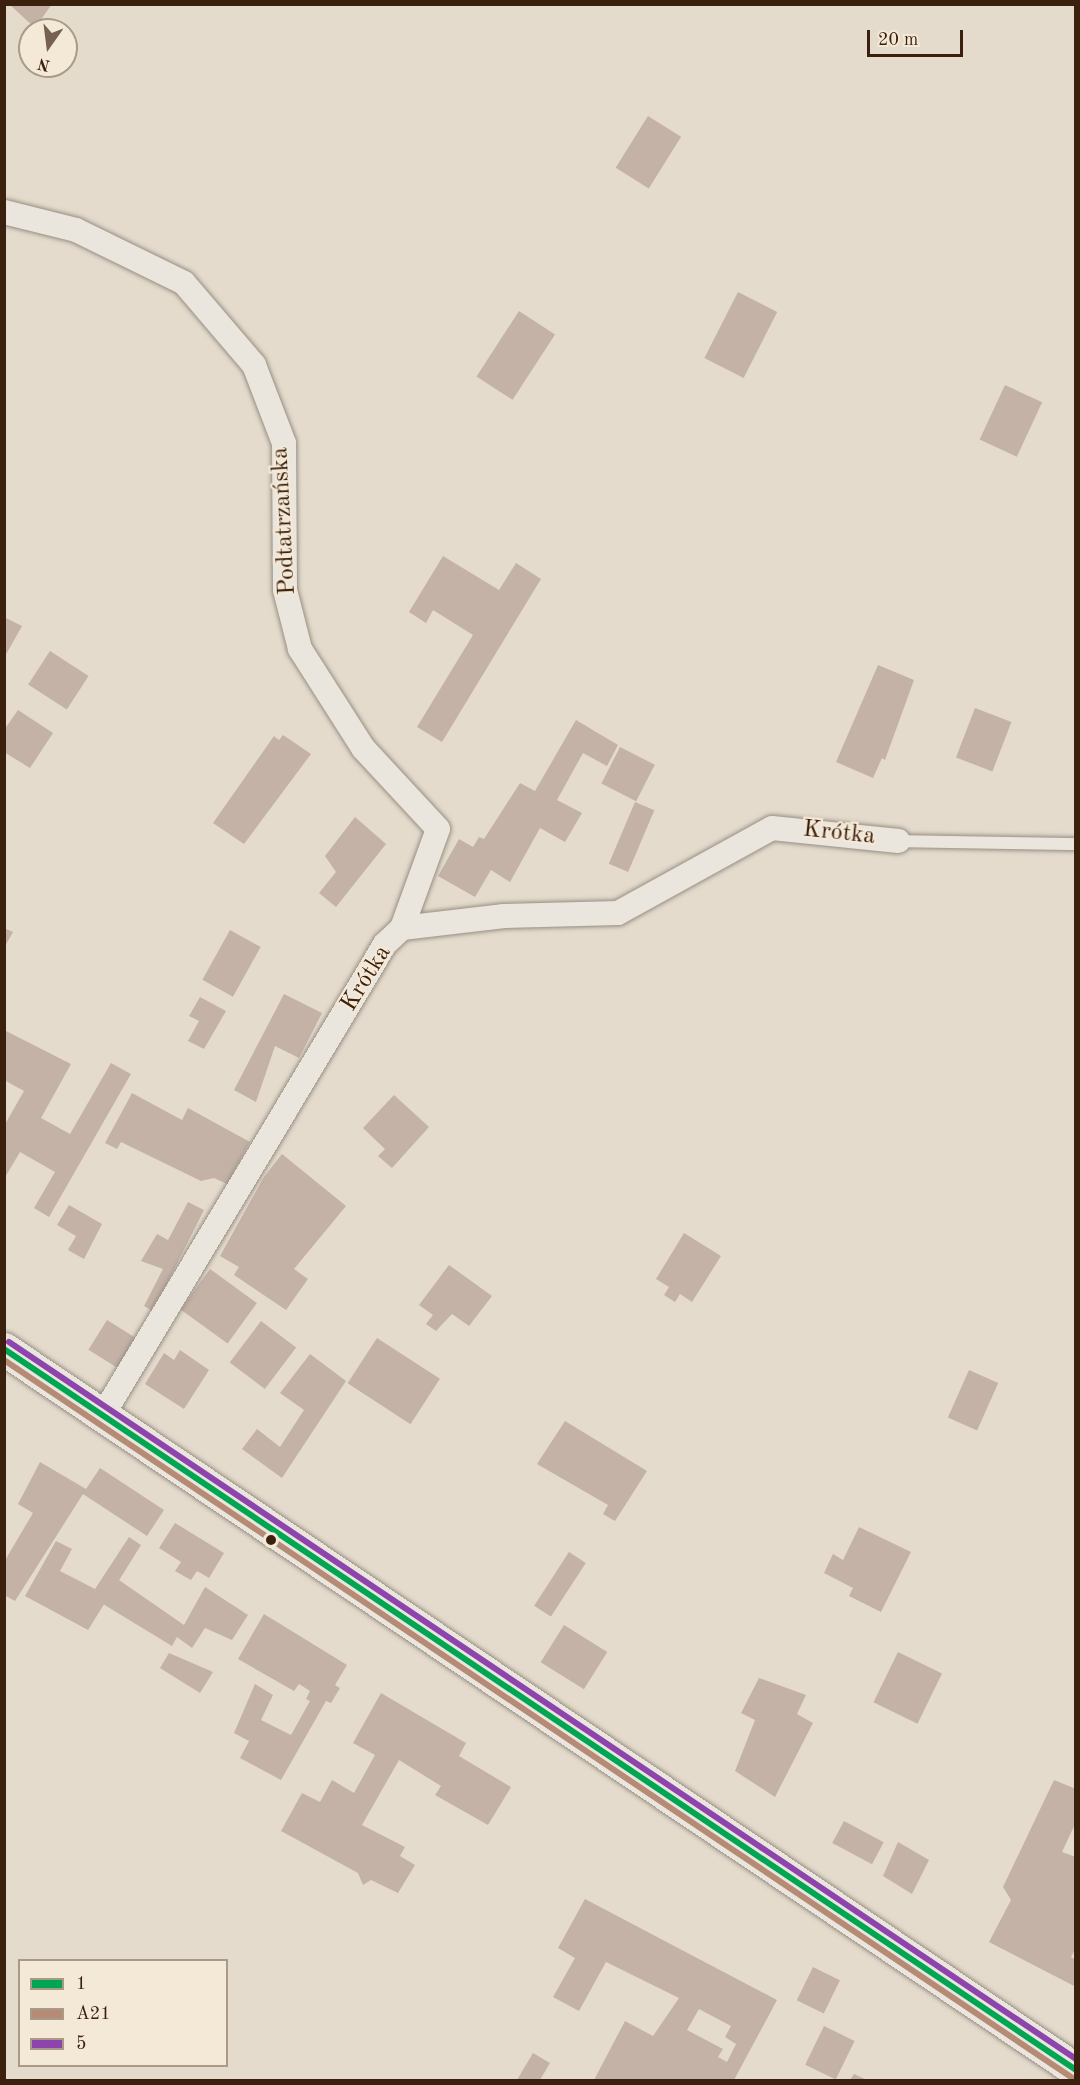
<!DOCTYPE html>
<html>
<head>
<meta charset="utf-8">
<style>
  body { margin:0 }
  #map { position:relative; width:1080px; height:2085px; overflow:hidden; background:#e4dbcc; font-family:"Old Standard TT",serif }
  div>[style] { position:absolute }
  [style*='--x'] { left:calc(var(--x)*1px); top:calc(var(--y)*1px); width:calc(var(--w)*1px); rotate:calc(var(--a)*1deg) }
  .building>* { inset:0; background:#c4b2a6; transform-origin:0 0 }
  .roads { filter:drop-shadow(0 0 2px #988f84) drop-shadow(0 0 2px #988f84) }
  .lane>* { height:12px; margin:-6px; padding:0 6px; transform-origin:6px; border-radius:6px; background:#eae5dd }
  .street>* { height:24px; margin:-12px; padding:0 12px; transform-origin:12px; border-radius:12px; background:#eae5dd }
  .secondary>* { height:33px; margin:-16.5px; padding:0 16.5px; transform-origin:16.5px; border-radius:16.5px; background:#eae5dd }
  .bus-1>* { height:6px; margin:-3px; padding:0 3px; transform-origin:3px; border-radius:3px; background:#00a651 }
  .bus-2>* { height:6px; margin:-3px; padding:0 3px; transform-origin:3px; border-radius:3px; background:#b68b76 }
  .bus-3>* { height:6px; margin:-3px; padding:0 3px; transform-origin:3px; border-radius:3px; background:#8e44ad }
  .dots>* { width:16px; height:16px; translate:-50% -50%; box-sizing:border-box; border:3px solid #f4e9d7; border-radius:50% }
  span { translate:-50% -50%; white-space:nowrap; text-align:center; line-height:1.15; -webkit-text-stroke:4.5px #f4e9d7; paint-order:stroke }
  .street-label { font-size:24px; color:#3b200d }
  .frame { position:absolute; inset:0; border:6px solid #3b200d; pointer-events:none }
  .legend { position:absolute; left:18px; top:1959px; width:210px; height:108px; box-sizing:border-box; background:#f4e9d7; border:2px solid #aa9986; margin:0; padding:8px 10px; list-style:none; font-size:18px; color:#3b200d }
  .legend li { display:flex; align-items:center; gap:12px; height:30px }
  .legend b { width:30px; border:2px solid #aa9986 }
  .north { position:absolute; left:18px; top:18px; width:60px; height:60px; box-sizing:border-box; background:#f4e9d7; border:2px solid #aa9986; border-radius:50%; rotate:194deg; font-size:16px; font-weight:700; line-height:24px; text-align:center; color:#3b200d }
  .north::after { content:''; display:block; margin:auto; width:21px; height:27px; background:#766150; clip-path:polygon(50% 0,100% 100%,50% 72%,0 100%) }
  .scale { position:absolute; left:867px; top:30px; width:96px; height:27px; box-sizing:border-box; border:3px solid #3b200d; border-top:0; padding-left:8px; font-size:18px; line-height:21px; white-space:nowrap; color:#3b200d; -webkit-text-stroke:4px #f4e9d7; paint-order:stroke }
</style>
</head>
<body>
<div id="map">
  <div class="building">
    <div style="clip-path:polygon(9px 4px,52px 4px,35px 28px)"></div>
    <div style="left:648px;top:116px;width:39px;height:61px;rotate:32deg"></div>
    <div style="left:738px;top:292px;width:44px;height:74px;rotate:27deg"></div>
    <div style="left:519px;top:311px;width:43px;height:78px;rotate:33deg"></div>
    <div style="left:1005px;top:385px;width:41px;height:60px;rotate:25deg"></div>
    <div style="clip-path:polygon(443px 556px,499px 590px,516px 563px,541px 579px,442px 742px,417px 727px,473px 635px,433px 610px,426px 623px,409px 612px)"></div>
    <div style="clip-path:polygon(4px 617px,22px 626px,4px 658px)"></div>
    <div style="left:50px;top:651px;width:46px;height:40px;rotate:33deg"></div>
    <div style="clip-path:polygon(878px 665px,914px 680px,885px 760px,882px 758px,873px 778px,836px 762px)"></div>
    <div style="left:975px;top:708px;width:39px;height:53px;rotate:21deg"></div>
    <div style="clip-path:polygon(18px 710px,53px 733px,30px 768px,4px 752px,4px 730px)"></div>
    <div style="clip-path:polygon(576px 720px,618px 745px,607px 766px,583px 753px,557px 800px,582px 813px,565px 842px,540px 828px,510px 882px,491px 870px,475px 897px,438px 876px,459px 839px,473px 847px,479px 837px,484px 839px,520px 783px,535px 791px)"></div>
    <div style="clip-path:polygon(283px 735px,311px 754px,244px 844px,213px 823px,274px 736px,279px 740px)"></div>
    <div style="left:620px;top:747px;width:39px;height:41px;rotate:27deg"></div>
    <div style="left:635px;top:802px;width:21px;height:67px;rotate:23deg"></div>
    <div style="clip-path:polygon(355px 817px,386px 844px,336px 907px,319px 893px,336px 872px,325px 856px)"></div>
    <div style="clip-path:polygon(4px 928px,13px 932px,4px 948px)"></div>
    <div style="left:230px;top:930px;width:35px;height:57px;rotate:29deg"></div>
    <div style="clip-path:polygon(284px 994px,322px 1013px,299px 1058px,275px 1046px,256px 1102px,234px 1090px)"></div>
    <div style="clip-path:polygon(200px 997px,226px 1011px,204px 1049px,188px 1041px,199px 1021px,189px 1016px)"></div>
    <div style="clip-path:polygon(4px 1030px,71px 1064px,41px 1118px,70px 1134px,111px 1063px,131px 1074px,49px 1217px,34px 1208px,55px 1172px,20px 1152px,4px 1179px,4px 1126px,24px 1091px,4px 1080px)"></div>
    <div style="clip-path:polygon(132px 1093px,182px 1120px,188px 1108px,250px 1142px,227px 1184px,214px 1178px,201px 1181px,121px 1142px,117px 1149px,105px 1143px)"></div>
    <div style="clip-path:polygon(394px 1095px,429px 1127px,392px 1168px,378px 1156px,385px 1149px,363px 1128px)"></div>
    <div style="clip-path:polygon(282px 1154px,346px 1206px,294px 1269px,308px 1279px,286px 1310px,234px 1275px,239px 1267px,220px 1256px,264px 1177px)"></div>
    <div style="clip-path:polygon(188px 1202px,204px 1210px,153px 1311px,144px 1306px,163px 1269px,141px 1261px,157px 1234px,168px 1240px)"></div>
    <div style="clip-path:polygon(69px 1205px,102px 1224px,84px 1259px,68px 1250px,76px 1236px,57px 1225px)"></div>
    <div style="clip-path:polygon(684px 1233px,721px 1256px,692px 1302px,680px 1294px,675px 1302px,664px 1295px,669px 1287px,656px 1279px)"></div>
    <div style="clip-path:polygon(449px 1265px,492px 1296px,469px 1326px,452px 1314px,436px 1331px,426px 1324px,433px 1315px,419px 1305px)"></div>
    <div style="left:210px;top:1269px;width:58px;height:50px;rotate:36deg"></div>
    <div style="left:107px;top:1320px;width:34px;height:35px;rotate:32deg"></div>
    <div style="left:261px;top:1321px;width:44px;height:52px;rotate:37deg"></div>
    <div style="left:377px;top:1338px;width:75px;height:54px;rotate:33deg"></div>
    <div style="clip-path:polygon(180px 1350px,209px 1370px,184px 1409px,145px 1384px,164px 1353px,174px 1360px)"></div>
    <div style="clip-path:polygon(310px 1354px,346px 1381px,282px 1478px,242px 1449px,257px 1429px,280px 1447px,304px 1410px,280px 1393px)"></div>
    <div style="left:969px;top:1370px;width:32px;height:52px;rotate:24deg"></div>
    <div style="clip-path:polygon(565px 1421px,647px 1471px,615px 1521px,603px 1514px,608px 1505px,537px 1464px)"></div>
    <div style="clip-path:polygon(40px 1462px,86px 1489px,100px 1468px,164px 1510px,147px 1536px,83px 1494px,15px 1601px,4px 1595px,4px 1562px,33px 1513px,18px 1504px)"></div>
    <div style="clip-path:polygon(175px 1523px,224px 1553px,209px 1578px,197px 1571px,191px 1580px,175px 1571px,181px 1562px,159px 1548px)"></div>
    <div style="clip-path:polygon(859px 1527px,911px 1552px,881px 1612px,849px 1596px,853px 1588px,824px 1573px,833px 1554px,843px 1560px)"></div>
    <div style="clip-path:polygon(129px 1537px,141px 1545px,88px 1630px,25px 1596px,56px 1541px,72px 1549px,60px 1571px,95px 1589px)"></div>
    <div style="left:569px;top:1552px;width:20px;height:64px;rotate:33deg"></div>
    <div style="clip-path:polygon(119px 1580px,184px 1625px,205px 1587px,248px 1615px,232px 1640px,205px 1628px,192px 1648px,177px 1637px,172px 1646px,103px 1604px)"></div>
    <div style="clip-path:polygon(264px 1614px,347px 1665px,335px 1685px,340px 1688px,331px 1703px,326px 1701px,281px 1780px,240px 1758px,249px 1741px,234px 1733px,255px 1684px,273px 1695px,261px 1720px,291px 1735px,310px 1701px,306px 1699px,310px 1691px,299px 1684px,294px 1691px,238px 1659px)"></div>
    <div style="left:564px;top:1625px;width:51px;height:44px;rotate:32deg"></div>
    <div style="left:898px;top:1652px;width:49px;height:56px;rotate:26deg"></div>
    <div style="clip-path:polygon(169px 1653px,213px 1672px,200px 1693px,160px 1668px)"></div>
    <div style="clip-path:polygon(759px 1678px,806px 1695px,797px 1714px,813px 1723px,775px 1797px,735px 1771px,755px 1720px,741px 1713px)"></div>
    <div style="clip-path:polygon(381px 1693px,466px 1743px,459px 1756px,511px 1787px,488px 1825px,435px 1795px,441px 1786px,399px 1760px,362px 1825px,405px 1847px,400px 1856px,415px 1865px,398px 1893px,371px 1880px,363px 1885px,358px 1873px,281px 1831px,302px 1793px,320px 1802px,332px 1780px,354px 1793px,375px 1755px,353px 1743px)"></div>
    <div style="clip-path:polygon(1054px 1780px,1076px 1789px,1076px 1822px,1062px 1852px,1076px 1857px,1076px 1948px,1071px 1957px,1076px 1960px,1076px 1987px,989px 1942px,1011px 1900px,1003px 1887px)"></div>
    <div style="left:844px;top:1821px;width:45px;height:25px;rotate:28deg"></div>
    <div style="clip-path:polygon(898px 1842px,929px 1860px,912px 1894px,883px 1876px)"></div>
    <div style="clip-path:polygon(evenodd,585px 1899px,777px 2000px,734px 2080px,594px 2080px,625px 2021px,653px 2036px,679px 1998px,606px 1962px,579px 2011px,553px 1997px,575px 1958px,558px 1948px,585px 1899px,699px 2009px,731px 2026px,725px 2037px,736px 2044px,727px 2062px,718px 2057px,723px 2049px,687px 2030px,699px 2009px)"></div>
    <div style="left:813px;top:1967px;width:30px;height:37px;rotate:26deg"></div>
    <div style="left:824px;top:2026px;width:34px;height:43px;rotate:26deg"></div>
    <div style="clip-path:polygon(533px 2053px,550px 2063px,540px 2080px,517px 2080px)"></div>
    <div style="clip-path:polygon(854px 2074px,867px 2080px,850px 2080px)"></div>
  </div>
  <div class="roads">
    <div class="lane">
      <div style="--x:898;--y:841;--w:178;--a:1"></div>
    </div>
    <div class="street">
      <div style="--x:4;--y:212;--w:74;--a:14"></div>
      <div style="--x:76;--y:230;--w:120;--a:26.1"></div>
      <div style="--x:184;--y:283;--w:108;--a:49.5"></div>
      <div style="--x:254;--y:365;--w:84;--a:69"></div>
      <div style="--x:284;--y:443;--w:147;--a:89.6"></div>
      <div style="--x:285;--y:590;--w:61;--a:75.7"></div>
      <div style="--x:300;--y:649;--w:117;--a:57.5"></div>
      <div style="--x:363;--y:748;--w:110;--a:47.2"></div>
      <div style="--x:438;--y:829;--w:105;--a:110"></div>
      <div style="--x:103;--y:1415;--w:549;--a:-59.09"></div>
      <div style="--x:385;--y:944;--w:23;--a:-43"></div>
      <div style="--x:402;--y:928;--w:103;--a:-6.7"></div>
      <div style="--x:504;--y:916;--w:114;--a:-1.5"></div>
      <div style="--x:618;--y:913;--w:176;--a:-28.9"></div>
      <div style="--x:772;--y:828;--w:127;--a:5.9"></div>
    </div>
    <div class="secondary">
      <div style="--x:4;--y:1349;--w:1292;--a:33.92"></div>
    </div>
  </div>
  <div class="bus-1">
    <div style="--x:4;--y:1349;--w:1292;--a:33.92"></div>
  </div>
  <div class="bus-2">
    <div style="--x:4;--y:1360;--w:1286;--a:33.9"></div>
  </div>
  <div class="bus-3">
    <div style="--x:9;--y:1342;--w:1286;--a:33.9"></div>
  </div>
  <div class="dots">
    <div style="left:271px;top:1540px;background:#3b200d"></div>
  </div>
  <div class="street-label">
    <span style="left:285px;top:521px;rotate:-93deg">Podtatrzańska</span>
    <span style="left:839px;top:834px;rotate:6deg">Krótka</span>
    <span style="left:367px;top:979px;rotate:-58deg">Krótka</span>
  </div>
  <div class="frame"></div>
  <ul class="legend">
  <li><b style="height:8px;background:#00a651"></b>1</li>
  <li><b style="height:8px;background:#b68b76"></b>A21</li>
  <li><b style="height:8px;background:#8e44ad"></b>5</li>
  </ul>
  <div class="north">N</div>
  <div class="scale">20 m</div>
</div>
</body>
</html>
